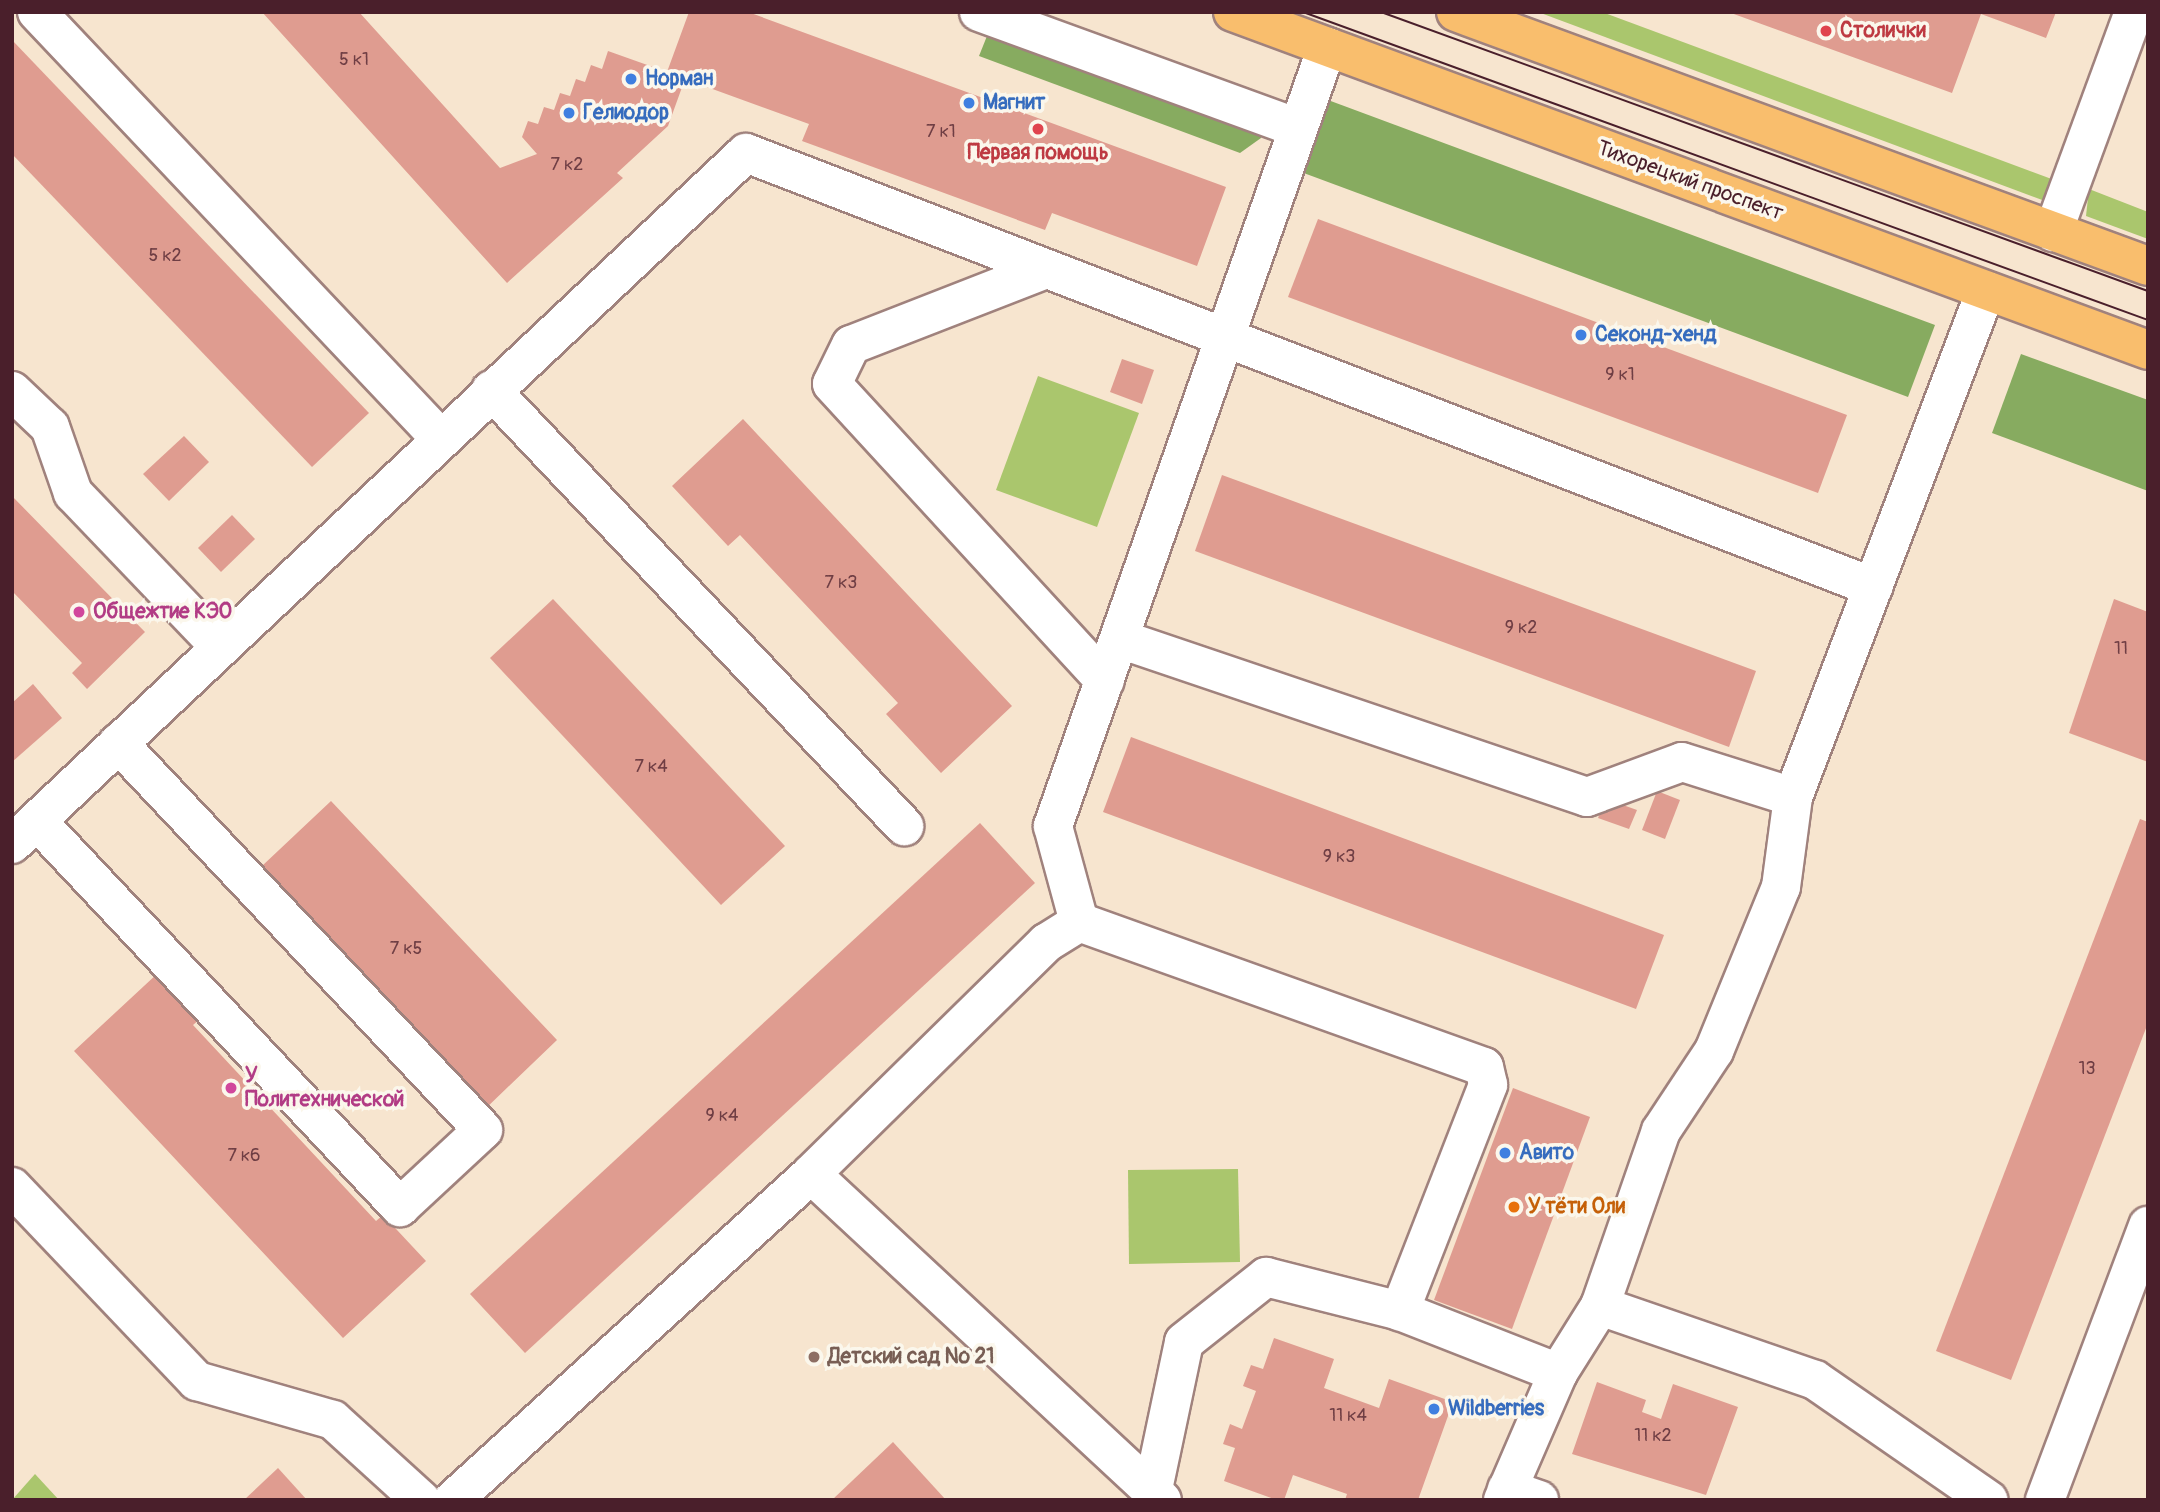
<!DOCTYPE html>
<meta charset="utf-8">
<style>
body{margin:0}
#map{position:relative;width:2160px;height:1512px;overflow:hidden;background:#f7e5cf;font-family:Pangolin,sans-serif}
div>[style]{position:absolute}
.green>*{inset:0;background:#aac66d}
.forest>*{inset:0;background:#87ab60}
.building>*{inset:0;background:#df9c90}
.roads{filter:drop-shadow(2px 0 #a0827d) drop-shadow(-2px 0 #a0827d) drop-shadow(0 2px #a0827d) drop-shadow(0 -2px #a0827d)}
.minor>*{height:38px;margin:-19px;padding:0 19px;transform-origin:19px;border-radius:19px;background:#fff}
.major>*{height:38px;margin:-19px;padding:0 19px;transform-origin:19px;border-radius:19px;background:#f9be6d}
.tram>*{height:2px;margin:-1px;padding:0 1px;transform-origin:1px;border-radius:1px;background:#4a1f2b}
.dots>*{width:19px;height:19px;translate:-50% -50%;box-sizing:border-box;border:4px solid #fbf7ec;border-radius:50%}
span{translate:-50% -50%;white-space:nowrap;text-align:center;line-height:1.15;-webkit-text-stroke:7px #fbf7ec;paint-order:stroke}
.number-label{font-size:18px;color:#6f3e44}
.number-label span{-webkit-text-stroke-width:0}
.health-label{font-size:21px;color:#be3a42;font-weight:700}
.left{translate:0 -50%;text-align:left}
.shop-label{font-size:21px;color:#366cbe;font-weight:700}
.street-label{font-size:21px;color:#4a1f2b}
.hotel-label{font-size:21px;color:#b23c85;font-weight:700}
.food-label{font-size:21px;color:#c56008;font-weight:700}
.education-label{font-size:21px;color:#785e54;font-weight:700}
.frame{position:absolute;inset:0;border:14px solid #4a1f2b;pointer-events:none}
</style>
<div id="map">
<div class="green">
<div style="clip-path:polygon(1538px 12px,1602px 12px,2057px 181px,2045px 201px)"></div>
<div style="clip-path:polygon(2089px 189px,2148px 212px,2148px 239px,2086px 216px)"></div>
<div style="clip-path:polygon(1038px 376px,1139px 413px,1097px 527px,996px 490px)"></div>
<div style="clip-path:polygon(1238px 1169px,1240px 1262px,1129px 1264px,1128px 1170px)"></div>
<div style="clip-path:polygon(35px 1474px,59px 1500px,12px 1500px)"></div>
</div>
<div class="forest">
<div style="clip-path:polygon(991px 26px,1262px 129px,1261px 138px,1240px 153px,979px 56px)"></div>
<div style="clip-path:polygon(1328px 100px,1935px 325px,1908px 397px,1301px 172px)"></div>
<div style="clip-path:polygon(2021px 354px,2148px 400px,2148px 491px,1992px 433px)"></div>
</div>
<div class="building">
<div style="clip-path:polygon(262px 12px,359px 12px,500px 168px,537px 154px,522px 137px,528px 121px,538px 124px,544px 107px,554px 110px,560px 93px,570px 96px,576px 79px,585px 82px,591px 65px,602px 69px,608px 51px,667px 72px,689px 12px,748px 12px,1226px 187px,1197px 266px,1052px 213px,1045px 230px,802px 141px,809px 124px,685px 79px,668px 126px,617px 173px,623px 178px,507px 283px)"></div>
<div style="clip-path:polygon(2056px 12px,2046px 38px,1981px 14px,1952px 93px,1731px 13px)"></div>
<div style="clip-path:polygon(12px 40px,369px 413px,312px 467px,12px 154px)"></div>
<div style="clip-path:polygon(1318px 219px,1847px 415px,1818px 493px,1288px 297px)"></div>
<div style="clip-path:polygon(1122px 359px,1154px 370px,1142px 404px,1110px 392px)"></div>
<div style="clip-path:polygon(743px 419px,1012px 706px,941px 773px,886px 714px,898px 703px,740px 535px,728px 546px,672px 486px)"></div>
<div style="clip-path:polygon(184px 436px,209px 462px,169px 501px,143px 474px)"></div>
<div style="clip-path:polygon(1222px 475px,1756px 671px,1729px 747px,1195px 551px)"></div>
<div style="clip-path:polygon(12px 496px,145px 632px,87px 689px,72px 673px,82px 663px,12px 591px)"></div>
<div style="clip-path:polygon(232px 515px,255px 539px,221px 572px,198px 548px)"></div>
<div style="clip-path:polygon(553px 599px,785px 846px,721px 905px,490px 658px)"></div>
<div style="clip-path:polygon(2114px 599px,2148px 612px,2148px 762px,2069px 733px)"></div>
<div style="clip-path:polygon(33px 684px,62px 718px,12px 762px,12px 703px)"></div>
<div style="clip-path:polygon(1131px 737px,1664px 935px,1636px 1009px,1103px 812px)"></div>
<div style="clip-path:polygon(1657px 791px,1680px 800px,1665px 839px,1642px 830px)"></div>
<div style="clip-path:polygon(1606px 799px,1637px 810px,1629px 829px,1598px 818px)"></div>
<div style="clip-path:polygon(331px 801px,557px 1040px,482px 1112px,445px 1072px,451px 1066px,262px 866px)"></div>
<div style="clip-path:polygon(2140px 819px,2148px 822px,2148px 1023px,2011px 1380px,1936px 1351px)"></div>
<div style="clip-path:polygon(980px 823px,1035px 883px,525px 1353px,470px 1294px)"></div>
<div style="clip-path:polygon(158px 973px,200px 1019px,193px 1025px,376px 1221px,383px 1215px,426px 1261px,343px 1338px,74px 1051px)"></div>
<div style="clip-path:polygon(1513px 1088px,1590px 1117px,1512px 1329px,1434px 1300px)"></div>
<div style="clip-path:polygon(1274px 1338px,1334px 1359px,1324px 1388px,1379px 1408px,1389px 1379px,1453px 1402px,1418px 1500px,1345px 1500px,1347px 1494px,1293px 1475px,1284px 1500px,1277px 1500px,1224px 1481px,1235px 1448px,1223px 1444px,1230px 1424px,1242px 1429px,1256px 1391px,1243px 1386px,1251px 1365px,1263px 1369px)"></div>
<div style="clip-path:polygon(1597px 1382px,1646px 1400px,1642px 1412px,1661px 1419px,1673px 1384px,1738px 1407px,1706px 1495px,1572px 1454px)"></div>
<div style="clip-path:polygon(893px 1442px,946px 1500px,832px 1500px)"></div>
<div style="clip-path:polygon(278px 1468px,307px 1500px,244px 1500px)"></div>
</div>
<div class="roads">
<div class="minor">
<div style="left:37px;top:12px;width:586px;rotate:46.59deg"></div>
<div style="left:979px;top:12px;width:338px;rotate:20deg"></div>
<div style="left:2053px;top:232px;width:234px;rotate:-69.8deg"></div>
<div style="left:1046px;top:269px;width:209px;rotate:158.7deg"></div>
<div style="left:851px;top:345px;width:43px;rotate:116deg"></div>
<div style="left:832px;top:384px;width:403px;rotate:47.4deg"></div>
<div style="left:491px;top:390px;width:601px;rotate:46.55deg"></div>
<div style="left:12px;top:391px;width:52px;rotate:43.5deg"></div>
<div style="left:50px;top:427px;width:70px;rotate:70.8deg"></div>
<div style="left:73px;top:493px;width:213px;rotate:46.3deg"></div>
<div style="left:1120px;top:639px;width:493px;rotate:18.7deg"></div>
<div style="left:1587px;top:797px;width:101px;rotate:-20.2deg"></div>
<div style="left:1682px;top:762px;width:116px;rotate:17.5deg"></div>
<div style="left:37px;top:821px;width:530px;rotate:46.76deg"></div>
<div style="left:400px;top:1207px;width:113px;rotate:-42.9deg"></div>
<div style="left:483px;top:1130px;width:532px;rotate:-133.32deg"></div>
<div style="left:12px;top:844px;width:1008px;rotate:-43.27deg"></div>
<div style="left:746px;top:153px;width:1208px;rotate:21.06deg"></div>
<div style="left:1079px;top:922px;width:430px;rotate:19.7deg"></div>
<div style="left:1484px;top:1067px;width:18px;rotate:77deg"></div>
<div style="left:1488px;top:1085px;width:243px;rotate:111.3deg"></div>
<div style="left:811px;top:1174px;width:479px;rotate:42.9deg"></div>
<div style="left:12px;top:1187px;width:268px;rotate:46.4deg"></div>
<div style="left:197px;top:1381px;width:141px;rotate:16deg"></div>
<div style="left:333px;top:1420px;width:119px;rotate:42.3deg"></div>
<div style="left:1600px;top:1306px;width:227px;rotate:19deg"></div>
<div style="left:1815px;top:1380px;width:211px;rotate:34.7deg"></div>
<div style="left:1507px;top:1489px;width:34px;rotate:19deg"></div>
<div style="left:1152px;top:1494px;width:155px;rotate:-78.1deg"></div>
<div style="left:1184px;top:1342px;width:105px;rotate:-38.4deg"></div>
<div style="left:1266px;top:1277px;width:138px;rotate:14.2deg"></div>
<div style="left:1400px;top:1311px;width:170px;rotate:21.4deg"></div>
<div style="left:453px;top:1500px;width:484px;rotate:-42.3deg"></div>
<div style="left:811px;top:1174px;width:330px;rotate:-44.5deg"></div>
<div style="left:1046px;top:943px;width:39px;rotate:-32deg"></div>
<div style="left:1079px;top:922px;width:99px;rotate:-105.2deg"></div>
<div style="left:1053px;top:826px;width:826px;rotate:-70.62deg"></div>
<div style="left:1503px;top:1500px;width:138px;rotate:-66.6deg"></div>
<div style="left:1558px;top:1373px;width:79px;rotate:-57.9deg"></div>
<div style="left:1600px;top:1306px;width:185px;rotate:-70.8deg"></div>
<div style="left:1661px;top:1131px;width:96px;rotate:-56.5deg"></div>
<div style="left:1714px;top:1051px;width:177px;rotate:-67.8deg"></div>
<div style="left:1781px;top:887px;width:91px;rotate:-82.4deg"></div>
<div style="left:1793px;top:797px;width:542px;rotate:-69.16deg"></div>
<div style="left:2045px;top:1500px;width:293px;rotate:-69.4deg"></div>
</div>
<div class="major">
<div style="left:1233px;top:12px;width:975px;rotate:20.27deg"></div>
<div style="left:1456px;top:12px;width:737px;rotate:20.16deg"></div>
</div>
</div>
<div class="tram">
<div style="left:1303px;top:12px;width:899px;rotate:20.03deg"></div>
<div style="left:1381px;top:12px;width:816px;rotate:19.99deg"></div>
</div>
<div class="dots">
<div style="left:1826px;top:31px;background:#e0444e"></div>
<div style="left:631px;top:79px;background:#3f7fe0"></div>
<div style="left:969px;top:103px;background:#3f7fe0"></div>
<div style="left:569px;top:113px;background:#3f7fe0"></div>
<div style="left:1038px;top:129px;background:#e0444e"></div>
<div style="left:1581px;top:335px;background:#3f7fe0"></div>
<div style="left:79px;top:612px;background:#d1479c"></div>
<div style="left:231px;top:1088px;background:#d1479c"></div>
<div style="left:1505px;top:1153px;background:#3f7fe0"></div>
<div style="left:1514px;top:1207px;background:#e8710a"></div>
<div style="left:814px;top:1357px;background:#8d6e63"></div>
<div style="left:1434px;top:1409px;background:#3f7fe0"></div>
</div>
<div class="number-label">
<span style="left:354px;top:60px">5 к1</span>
<span style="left:941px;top:132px">7 к1</span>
<span style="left:567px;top:165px">7 к2</span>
<span style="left:165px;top:256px">5 к2</span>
<span style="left:1620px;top:375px">9 к1</span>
<span style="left:841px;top:583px">7 к3</span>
<span style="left:1521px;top:628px">9 к2</span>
<span style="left:2121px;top:649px">11</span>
<span style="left:651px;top:767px">7 к4</span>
<span style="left:1339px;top:857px">9 к3</span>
<span style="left:406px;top:949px">7 к5</span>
<span style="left:2087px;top:1069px">13</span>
<span style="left:722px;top:1116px">9 к4</span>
<span style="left:244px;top:1156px">7 к6</span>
<span style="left:1348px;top:1416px">11 к4</span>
<span style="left:1653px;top:1436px">11 к2</span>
</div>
<div class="health-label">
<span class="left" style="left:1840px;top:31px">Столички</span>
<span style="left:1038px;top:153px">Первая помощь</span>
</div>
<div class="shop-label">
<span class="left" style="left:645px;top:79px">Норман</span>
<span class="left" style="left:983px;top:103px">Магнит</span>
<span class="left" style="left:583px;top:113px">Гелиодор</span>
<span class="left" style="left:1595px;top:335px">Секонд-хенд</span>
<span class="left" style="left:1519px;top:1153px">Авито</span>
<span class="left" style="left:1448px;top:1409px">Wildberries</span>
</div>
<div class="street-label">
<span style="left:1690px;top:181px;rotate:20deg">Тихорецкий проспект</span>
</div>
<div class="hotel-label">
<span class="left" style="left:93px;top:612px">Общежтие КЭО</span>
<span class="left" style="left:245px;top:1088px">У<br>Политехнической</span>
</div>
<div class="food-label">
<span class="left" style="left:1528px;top:1207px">У тёти Оли</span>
</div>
<div class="education-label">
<span class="left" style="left:828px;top:1357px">Детский сад № 21</span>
</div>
<div class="frame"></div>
</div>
